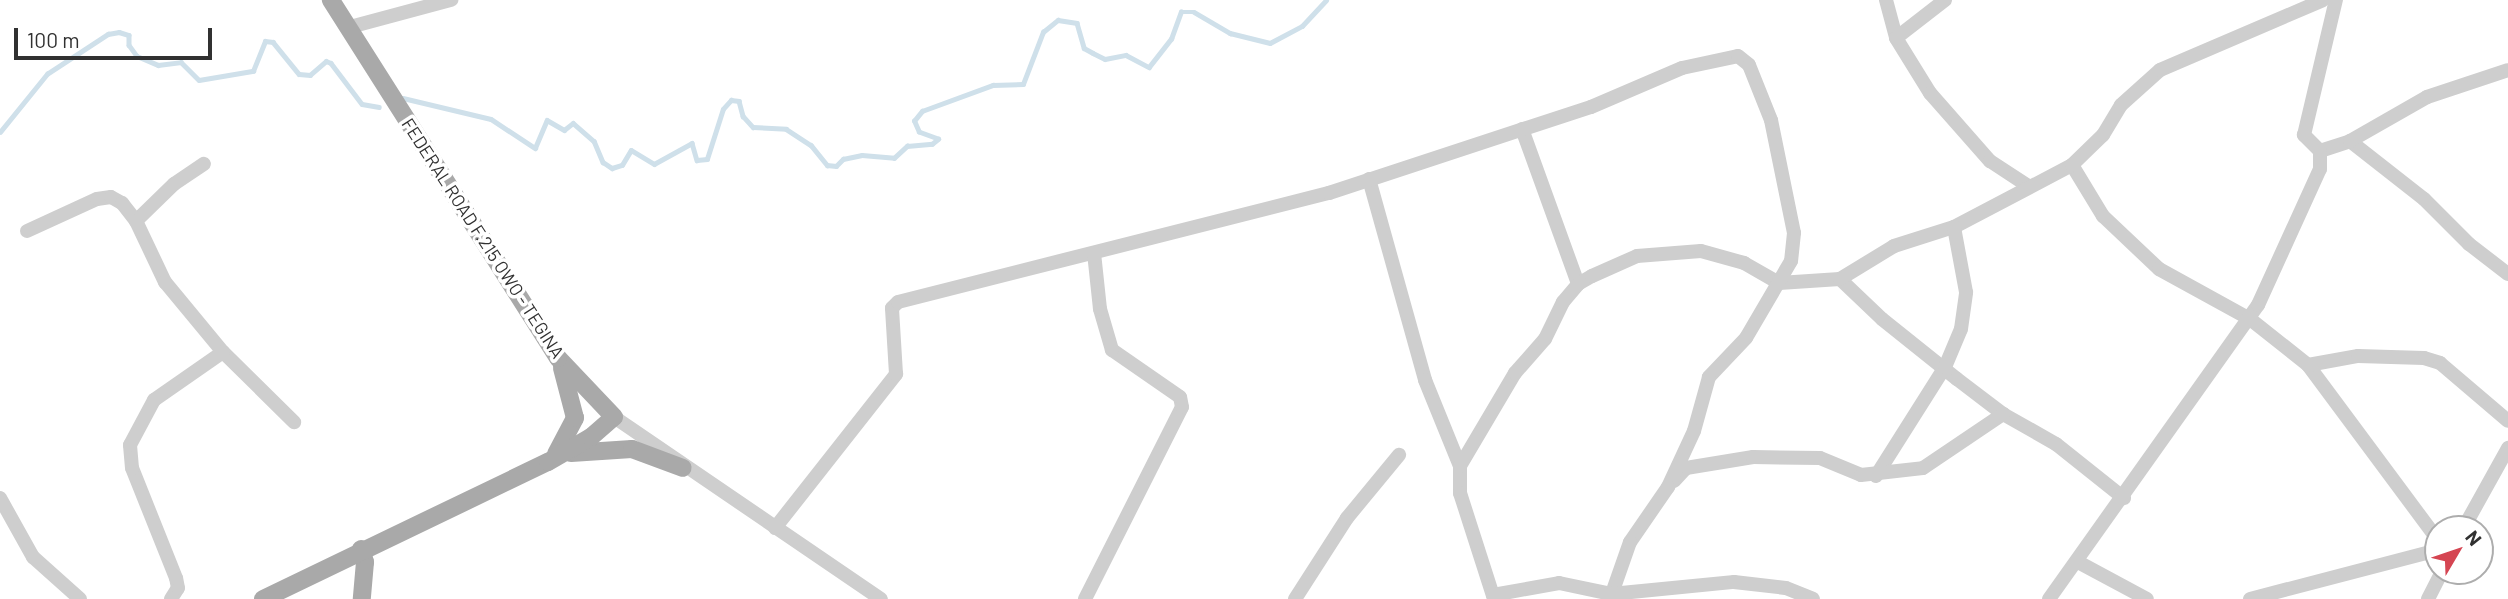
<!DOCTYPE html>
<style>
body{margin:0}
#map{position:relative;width:2508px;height:599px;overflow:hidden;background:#fff;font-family:Barlow,sans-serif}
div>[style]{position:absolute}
.stream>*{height:4.5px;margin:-2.25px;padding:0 2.25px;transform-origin:2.25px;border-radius:2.25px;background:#cfe0ea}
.minor>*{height:14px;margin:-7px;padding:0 7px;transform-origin:7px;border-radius:7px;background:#cecece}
.major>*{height:18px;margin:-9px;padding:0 9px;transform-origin:9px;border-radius:9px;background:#a9a9a9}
span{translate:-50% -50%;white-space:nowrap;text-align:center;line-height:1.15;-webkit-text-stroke:7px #fff;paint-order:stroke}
.street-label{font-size:18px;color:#313131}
.north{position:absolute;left:2424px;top:515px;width:70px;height:70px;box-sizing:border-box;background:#fff;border:2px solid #adadad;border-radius:50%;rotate:51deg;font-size:19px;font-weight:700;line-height:28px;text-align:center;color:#313131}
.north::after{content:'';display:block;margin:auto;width:24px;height:32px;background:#d54552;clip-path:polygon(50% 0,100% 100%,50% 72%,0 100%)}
.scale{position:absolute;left:14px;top:28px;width:198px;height:32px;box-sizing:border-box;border:4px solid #313131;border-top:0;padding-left:9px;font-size:21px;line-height:24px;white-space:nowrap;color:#313131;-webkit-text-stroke:5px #fff;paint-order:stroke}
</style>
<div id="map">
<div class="stream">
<div style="left:403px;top:98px;width:90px;rotate:13.4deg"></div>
<div style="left:491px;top:119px;width:53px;rotate:33.4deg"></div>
<div style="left:535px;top:148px;width:30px;rotate:-67deg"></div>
<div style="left:547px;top:120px;width:20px;rotate:30deg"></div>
<div style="left:564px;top:130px;width:11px;rotate:-38deg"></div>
<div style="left:573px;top:123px;width:28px;rotate:41deg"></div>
<div style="left:594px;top:141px;width:23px;rotate:67deg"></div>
<div style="left:603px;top:162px;width:11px;rotate:34deg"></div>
<div style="left:612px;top:168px;width:10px;rotate:-17deg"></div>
<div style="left:622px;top:165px;width:17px;rotate:-59deg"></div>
<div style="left:631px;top:150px;width:27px;rotate:31deg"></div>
<div style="left:654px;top:164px;width:43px;rotate:-28.9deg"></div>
<div style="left:692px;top:143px;width:18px;rotate:74deg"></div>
<div style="left:697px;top:160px;width:10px;rotate:-6deg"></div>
<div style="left:707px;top:159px;width:52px;rotate:-72.3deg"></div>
<div style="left:723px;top:109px;width:12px;rotate:-48deg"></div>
<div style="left:731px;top:100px;width:8px;rotate:7deg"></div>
<div style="left:739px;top:101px;width:16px;rotate:75deg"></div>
<div style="left:743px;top:116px;width:15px;rotate:48deg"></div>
<div style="left:753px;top:127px;width:33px;rotate:3deg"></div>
<div style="left:786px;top:129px;width:30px;rotate:33deg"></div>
<div style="left:811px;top:145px;width:26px;rotate:51deg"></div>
<div style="left:827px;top:165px;width:9px;rotate:6deg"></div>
<div style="left:836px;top:166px;width:10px;rotate:-45deg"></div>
<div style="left:843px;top:159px;width:19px;rotate:-12deg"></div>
<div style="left:862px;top:155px;width:32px;rotate:5deg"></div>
<div style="left:894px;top:158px;width:18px;rotate:-43deg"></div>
<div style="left:907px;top:146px;width:25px;rotate:-5deg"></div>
<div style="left:932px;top:144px;width:8px;rotate:-40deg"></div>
<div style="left:938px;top:139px;width:20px;rotate:-160deg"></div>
<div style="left:919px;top:132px;width:12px;rotate:-114deg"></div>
<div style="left:914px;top:121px;width:13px;rotate:-51deg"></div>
<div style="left:922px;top:111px;width:76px;rotate:-20.1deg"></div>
<div style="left:993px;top:85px;width:30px;rotate:-2deg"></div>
<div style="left:1023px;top:84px;width:56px;rotate:-69deg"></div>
<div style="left:1043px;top:32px;width:19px;rotate:-39deg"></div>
<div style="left:1058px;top:20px;width:19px;rotate:9deg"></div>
<div style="left:1077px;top:23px;width:26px;rotate:74deg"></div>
<div style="left:1084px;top:48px;width:10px;rotate:29deg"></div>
<div style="left:1093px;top:53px;width:13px;rotate:27deg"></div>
<div style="left:1105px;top:59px;width:21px;rotate:-11deg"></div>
<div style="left:1126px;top:55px;width:26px;rotate:28deg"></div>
<div style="left:1149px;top:67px;width:36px;rotate:-52deg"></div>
<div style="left:1171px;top:39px;width:29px;rotate:-70deg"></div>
<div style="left:1181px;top:12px;width:13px"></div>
<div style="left:1194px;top:12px;width:42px;rotate:30.3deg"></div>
<div style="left:1230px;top:33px;width:41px;rotate:14deg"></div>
<div style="left:1270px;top:43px;width:36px;rotate:-28deg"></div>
<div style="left:1302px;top:26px;width:35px;rotate:-47deg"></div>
<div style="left:0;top:132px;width:75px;rotate:-51deg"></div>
<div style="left:47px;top:74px;width:73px;rotate:-33.3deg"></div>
<div style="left:108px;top:34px;width:11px;rotate:-10deg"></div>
<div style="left:119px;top:32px;width:10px;rotate:17deg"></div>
<div style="left:129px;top:35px;width:10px;rotate:90deg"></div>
<div style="left:129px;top:45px;width:14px;rotate:54deg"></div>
<div style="left:137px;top:56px;width:23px;rotate:23deg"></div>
<div style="left:158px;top:65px;width:23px;rotate:-7deg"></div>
<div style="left:181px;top:62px;width:25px;rotate:45deg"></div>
<div style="left:199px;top:80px;width:55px;rotate:-9.5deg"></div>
<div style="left:253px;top:71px;width:32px;rotate:-68deg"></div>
<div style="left:265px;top:41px;width:8px;rotate:7deg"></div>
<div style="left:273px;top:42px;width:41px;rotate:50.9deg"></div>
<div style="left:299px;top:74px;width:11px;rotate:5deg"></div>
<div style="left:310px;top:75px;width:21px;rotate:-41deg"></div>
<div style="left:326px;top:61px;width:5px;rotate:22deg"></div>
<div style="left:331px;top:63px;width:51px;rotate:52.9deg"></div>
<div style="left:362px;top:104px;width:17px;rotate:10deg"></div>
</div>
<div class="minor">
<div style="left:1886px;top:0;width:39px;rotate:75deg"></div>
<div style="left:1896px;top:38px;width:65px;rotate:58.3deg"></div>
<div style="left:1930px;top:93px;width:91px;rotate:48.6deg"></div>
<div style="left:1990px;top:161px;width:45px;rotate:33.3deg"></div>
<div style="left:350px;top:27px;width:105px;rotate:-15deg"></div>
<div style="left:1896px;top:38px;width:62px;rotate:-37.8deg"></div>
<div style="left:1522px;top:129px;width:165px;rotate:70.1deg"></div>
<div style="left:2350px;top:141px;width:94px;rotate:38.1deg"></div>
<div style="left:2424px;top:199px;width:64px;rotate:45deg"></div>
<div style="left:2469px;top:244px;width:49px;rotate:37.6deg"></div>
<div style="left:2320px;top:151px;width:32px;rotate:-18deg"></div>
<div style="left:2350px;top:141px;width:89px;rotate:-29.7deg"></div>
<div style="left:2427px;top:97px;width:85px;rotate:-18.4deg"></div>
<div style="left:2072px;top:165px;width:60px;rotate:58.7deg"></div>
<div style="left:2103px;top:216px;width:77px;rotate:43.4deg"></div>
<div style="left:2159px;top:269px;width:104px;rotate:28.8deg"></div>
<div style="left:2250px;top:319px;width:74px;rotate:38.4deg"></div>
<div style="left:2308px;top:365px;width:218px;rotate:53.4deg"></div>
<div style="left:1369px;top:179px;width:209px;rotate:74.4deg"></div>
<div style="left:1425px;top:380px;width:93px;rotate:67.9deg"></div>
<div style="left:1460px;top:466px;width:27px;rotate:90deg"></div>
<div style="left:1460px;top:493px;width:111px;rotate:72.2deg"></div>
<div style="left:136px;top:221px;width:53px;rotate:-44.2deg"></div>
<div style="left:174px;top:184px;width:36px;rotate:-34deg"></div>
<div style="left:27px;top:231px;width:77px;rotate:-24.6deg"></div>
<div style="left:97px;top:199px;width:14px;rotate:-8deg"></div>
<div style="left:111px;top:197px;width:13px;rotate:29deg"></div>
<div style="left:122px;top:203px;width:23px;rotate:52deg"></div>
<div style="left:136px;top:221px;width:68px;rotate:64.6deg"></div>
<div style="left:165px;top:282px;width:91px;rotate:50.4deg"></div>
<div style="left:223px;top:352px;width:100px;rotate:44.6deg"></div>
<div style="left:1840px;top:279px;width:58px;rotate:43.6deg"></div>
<div style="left:1882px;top:319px;width:96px;rotate:38.7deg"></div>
<div style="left:1957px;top:379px;width:58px;rotate:37.3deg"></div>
<div style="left:2003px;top:414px;width:61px;rotate:29.5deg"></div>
<div style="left:2056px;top:444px;width:87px;rotate:38.5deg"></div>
<div style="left:2308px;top:365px;width:51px;rotate:-10.2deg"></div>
<div style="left:2358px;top:356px;width:66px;rotate:1.7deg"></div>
<div style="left:2424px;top:358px;width:17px;rotate:17deg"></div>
<div style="left:2440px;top:363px;width:89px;rotate:40.5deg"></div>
<div style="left:614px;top:417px;width:323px;rotate:34.3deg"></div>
<div style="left:1460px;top:466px;width:108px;rotate:-59.4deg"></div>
<div style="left:1515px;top:373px;width:45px;rotate:-48.6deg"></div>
<div style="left:1545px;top:339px;width:41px;rotate:-64.1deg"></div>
<div style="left:1563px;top:302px;width:23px;rotate:-50deg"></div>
<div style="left:1578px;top:284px;width:16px;rotate:-30deg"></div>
<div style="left:1592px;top:276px;width:49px;rotate:-24deg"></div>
<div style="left:1637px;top:256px;width:64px;rotate:-4.5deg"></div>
<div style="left:1701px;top:251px;width:45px;rotate:15.6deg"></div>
<div style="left:1744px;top:263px;width:40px;rotate:29.7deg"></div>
<div style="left:1779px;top:283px;width:61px;rotate:-3.8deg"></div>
<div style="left:1840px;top:279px;width:63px;rotate:-31.4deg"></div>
<div style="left:1894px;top:246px;width:63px;rotate:-17.6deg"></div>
<div style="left:1954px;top:227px;width:133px;rotate:-27.7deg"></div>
<div style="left:2072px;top:165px;width:43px;rotate:-44.1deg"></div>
<div style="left:2103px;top:135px;width:35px;rotate:-59deg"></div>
<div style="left:2121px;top:105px;width:52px;rotate:-41.9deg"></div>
<div style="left:2160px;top:70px;width:177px;rotate:-23.2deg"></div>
<div style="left:1876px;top:476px;width:129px;rotate:-57.7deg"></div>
<div style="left:1945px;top:367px;width:41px;rotate:-67.2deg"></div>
<div style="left:1961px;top:329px;width:37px;rotate:-82deg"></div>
<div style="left:1966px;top:292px;width:66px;rotate:-100.5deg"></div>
<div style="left:1674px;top:481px;width:18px;rotate:-47deg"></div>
<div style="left:1686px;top:468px;width:68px;rotate:-9.3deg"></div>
<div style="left:1753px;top:457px;width:67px;rotate:0.9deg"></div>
<div style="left:1820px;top:458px;width:44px;rotate:22.5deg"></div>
<div style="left:1861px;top:475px;width:62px;rotate:-6.4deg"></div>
<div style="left:1923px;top:468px;width:97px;rotate:-34deg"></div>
<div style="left:0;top:498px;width:68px;rotate:60.8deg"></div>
<div style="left:33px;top:557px;width:63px;rotate:41.8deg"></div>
<div style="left:775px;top:528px;width:196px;rotate:-51.8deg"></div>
<div style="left:896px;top:374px;width:66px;rotate:-93.5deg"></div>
<div style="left:892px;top:308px;width:8px;rotate:-45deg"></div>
<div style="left:898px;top:302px;width:445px;rotate:-14.2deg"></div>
<div style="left:1329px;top:193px;width:276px;rotate:-18.2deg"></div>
<div style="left:1591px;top:107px;width:99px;rotate:-23.2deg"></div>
<div style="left:1682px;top:68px;width:57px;rotate:-12.1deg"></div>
<div style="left:1738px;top:56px;width:14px;rotate:39deg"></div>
<div style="left:1749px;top:65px;width:59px;rotate:68.2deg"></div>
<div style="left:1771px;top:120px;width:115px;rotate:78.5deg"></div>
<div style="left:1794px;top:233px;width:28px;rotate:96deg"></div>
<div style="left:1791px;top:261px;width:89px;rotate:120.3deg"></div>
<div style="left:1746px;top:338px;width:54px;rotate:133.5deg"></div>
<div style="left:1709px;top:377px;width:56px;rotate:105.5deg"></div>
<div style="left:1694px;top:431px;width:62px;rotate:114.9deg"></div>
<div style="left:1668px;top:487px;width:67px;rotate:124.6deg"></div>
<div style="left:1630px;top:542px;width:60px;rotate:109.3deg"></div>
<div style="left:2463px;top:529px;width:93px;rotate:-60.9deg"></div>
<div style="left:2078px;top:562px;width:78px;rotate:28.2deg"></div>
<div style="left:1493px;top:595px;width:67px;rotate:-10.3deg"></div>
<div style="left:1559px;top:583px;width:53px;rotate:11.9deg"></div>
<div style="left:1611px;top:594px;width:124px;rotate:-5.6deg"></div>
<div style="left:1734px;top:582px;width:52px;rotate:6.6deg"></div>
<div style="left:1786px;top:588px;width:29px;rotate:22deg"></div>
<div style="left:171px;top:599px;width:13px;rotate:-58deg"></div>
<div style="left:178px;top:588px;width:10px;rotate:-101deg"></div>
<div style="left:176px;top:578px;width:118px;rotate:-111.8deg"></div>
<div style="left:132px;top:468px;width:23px;rotate:-95deg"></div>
<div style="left:130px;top:445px;width:51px;rotate:-61.9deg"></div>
<div style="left:154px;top:400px;width:84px;rotate:-34.8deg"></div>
<div style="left:1085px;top:599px;width:215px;rotate:-63.2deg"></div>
<div style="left:1182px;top:407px;width:10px;rotate:-101deg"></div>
<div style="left:1180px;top:397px;width:83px;rotate:-145.3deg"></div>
<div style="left:1112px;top:350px;width:43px;rotate:-106.3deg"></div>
<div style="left:1100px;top:309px;width:56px;rotate:-96.1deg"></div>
<div style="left:1295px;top:599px;width:96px;rotate:-57.3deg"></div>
<div style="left:1347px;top:518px;width:82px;rotate:-50.5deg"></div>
<div style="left:2049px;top:599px;width:361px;rotate:-54.6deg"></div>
<div style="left:2258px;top:305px;width:149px;rotate:-65.5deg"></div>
<div style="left:2320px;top:169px;width:18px;rotate:-90deg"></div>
<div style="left:2320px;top:151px;width:23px;rotate:-135deg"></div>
<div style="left:2304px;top:135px;width:139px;rotate:-76.7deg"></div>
<div style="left:2250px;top:599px;width:194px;rotate:-14.6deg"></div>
<div style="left:2428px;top:599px;width:31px;rotate:-63deg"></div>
</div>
<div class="major">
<div style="left:571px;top:453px;width:61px;rotate:-3.8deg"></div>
<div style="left:632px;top:449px;width:54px;rotate:20.4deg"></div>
<div style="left:556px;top:454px;width:41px;rotate:-62.2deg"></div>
<div style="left:575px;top:418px;width:52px;rotate:-104.6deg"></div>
<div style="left:361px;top:549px;width:14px;rotate:73deg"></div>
<div style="left:365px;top:562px;width:37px;rotate:95deg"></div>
<div style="left:263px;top:599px;width:316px;rotate:-25.7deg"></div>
<div style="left:548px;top:462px;width:50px;rotate:-30.2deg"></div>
<div style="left:591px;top:437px;width:30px;rotate:-41deg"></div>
<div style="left:614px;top:417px;width:81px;rotate:-133.5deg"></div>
<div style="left:558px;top:358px;width:424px;rotate:-122.4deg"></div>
</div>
<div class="street-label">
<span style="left:483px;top:238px;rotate:57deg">FEDERAL ROAD F.215 OWO - TEGINA</span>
</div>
<div class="north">N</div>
<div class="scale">100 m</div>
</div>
